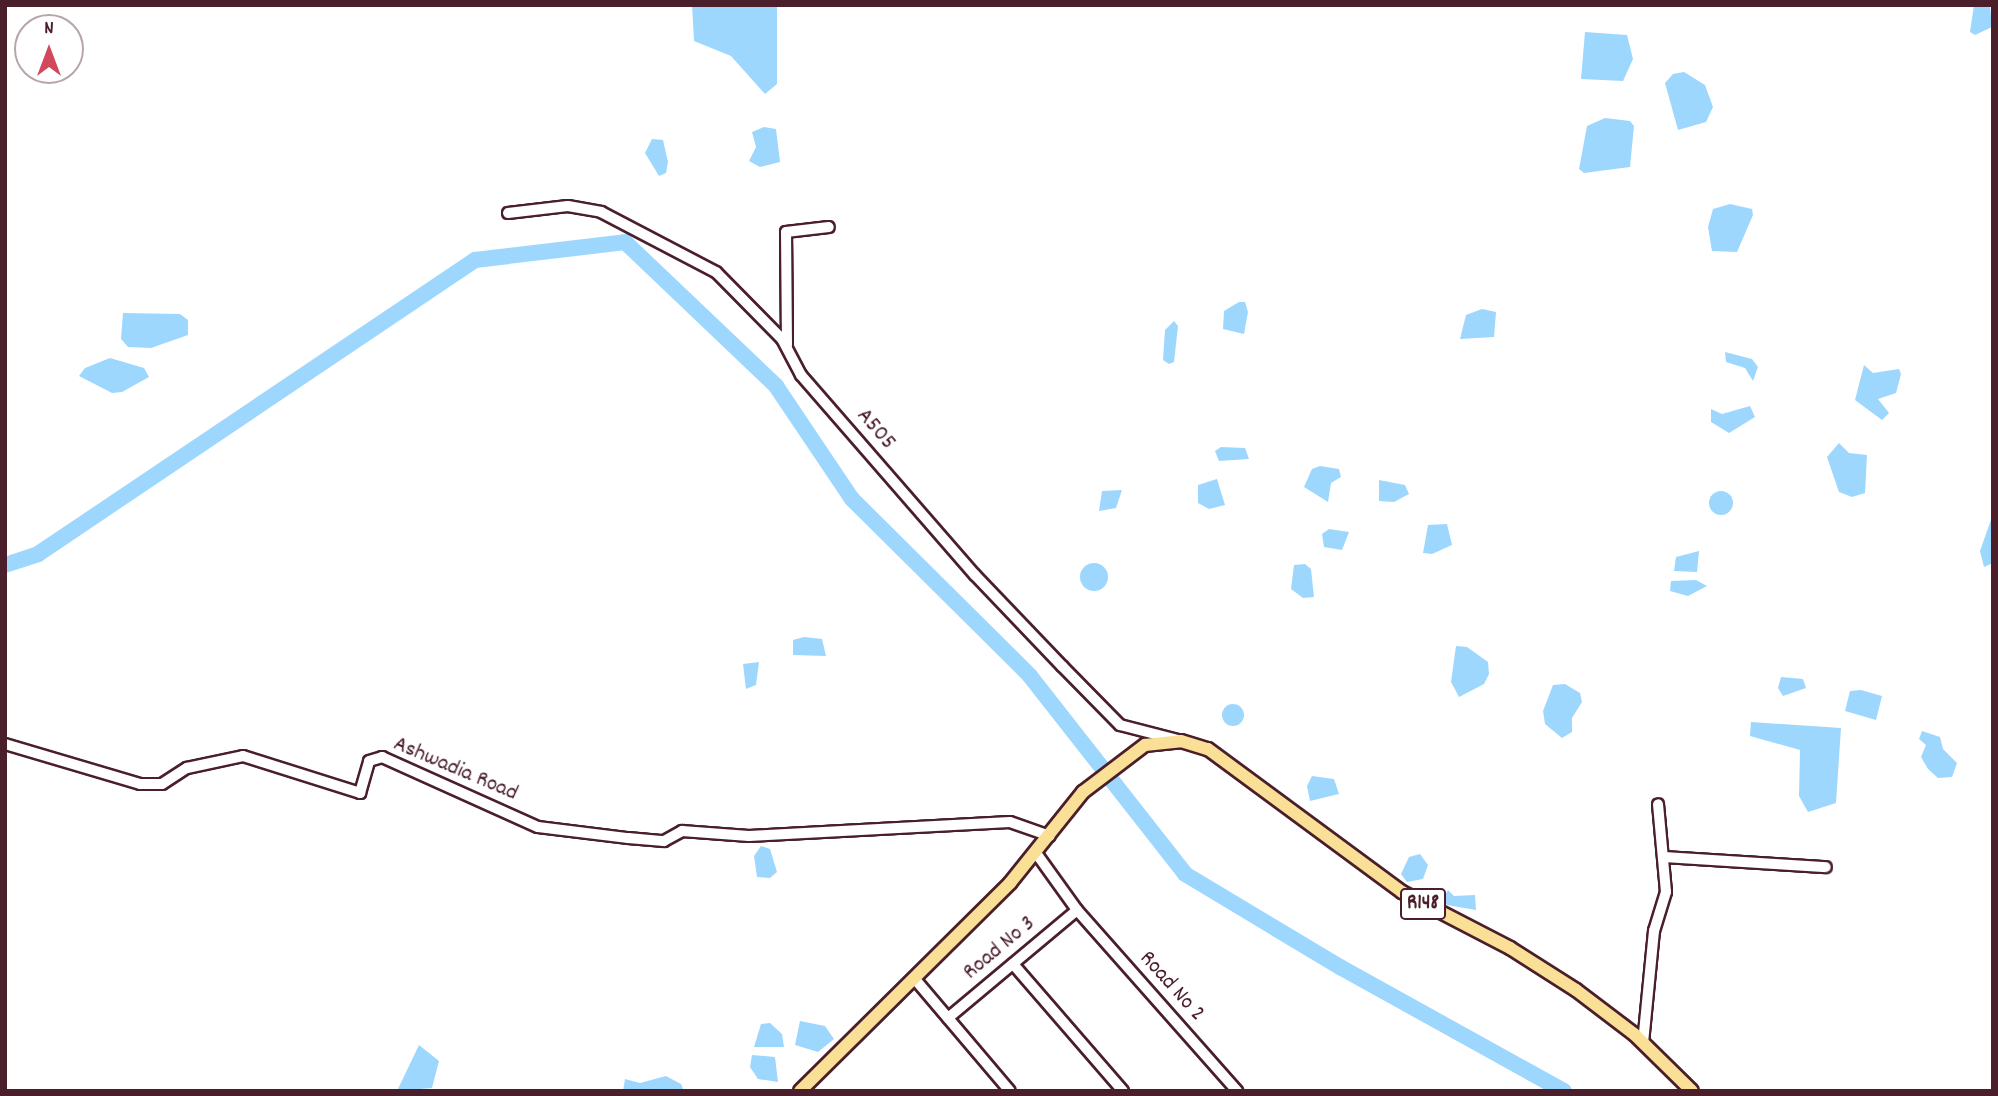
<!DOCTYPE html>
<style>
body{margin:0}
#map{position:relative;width:1998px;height:1096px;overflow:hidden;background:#fff;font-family:Dekko,sans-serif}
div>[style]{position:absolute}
.water>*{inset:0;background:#9ed7fe}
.round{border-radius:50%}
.river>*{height:16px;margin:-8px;padding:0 8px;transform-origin:8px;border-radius:8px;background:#9ed7fe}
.roads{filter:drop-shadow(2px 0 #4a1f2b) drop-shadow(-2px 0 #4a1f2b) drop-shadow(0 2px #4a1f2b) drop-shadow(0 -2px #4a1f2b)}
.minor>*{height:10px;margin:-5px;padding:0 5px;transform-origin:5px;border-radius:5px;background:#fff}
.major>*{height:12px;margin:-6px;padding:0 6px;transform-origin:6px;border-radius:6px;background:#fadf96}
span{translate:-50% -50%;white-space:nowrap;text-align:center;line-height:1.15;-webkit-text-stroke:5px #fff;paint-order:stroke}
.shield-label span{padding:2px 5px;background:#fff;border:2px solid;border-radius:5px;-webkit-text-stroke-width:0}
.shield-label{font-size:21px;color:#4a1f2b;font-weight:700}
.street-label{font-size:23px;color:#4a1f2b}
.frame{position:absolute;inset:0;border:7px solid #4a1f2b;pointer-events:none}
.north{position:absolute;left:14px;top:14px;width:70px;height:70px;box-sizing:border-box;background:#fff;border:2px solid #b7a5aa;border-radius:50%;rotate:0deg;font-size:19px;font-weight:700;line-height:28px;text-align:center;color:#4a1f2b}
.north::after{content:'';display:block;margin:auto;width:24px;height:32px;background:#d1495b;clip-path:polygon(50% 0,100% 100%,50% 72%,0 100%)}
</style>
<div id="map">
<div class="water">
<div style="clip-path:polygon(692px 5px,777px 5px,777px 84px,765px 94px,731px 56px,694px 41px)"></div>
<div style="clip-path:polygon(1974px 5px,1990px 5px,1992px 27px,1975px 35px,1970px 32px)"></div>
<div style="clip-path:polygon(1585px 32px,1627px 35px,1633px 59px,1623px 81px,1581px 79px)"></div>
<div style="clip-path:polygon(1684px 72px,1705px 85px,1713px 107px,1706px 122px,1678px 130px,1665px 83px,1673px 74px)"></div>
<div style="clip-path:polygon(1605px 118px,1630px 121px,1634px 126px,1630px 167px,1584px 173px,1579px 169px,1587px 126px)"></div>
<div style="clip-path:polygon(764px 127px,776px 129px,780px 162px,760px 167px,749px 161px,756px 147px,752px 132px)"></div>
<div style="clip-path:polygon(652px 139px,663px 140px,668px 162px,666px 173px,659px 176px,645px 153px)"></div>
<div style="clip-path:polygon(1730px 204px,1752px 209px,1753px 215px,1737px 252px,1712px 251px,1708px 227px,1713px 209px)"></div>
<div style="clip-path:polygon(1239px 302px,1245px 302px,1248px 312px,1244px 334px,1223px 329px,1224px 311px)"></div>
<div style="clip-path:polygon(1482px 309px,1496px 312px,1494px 337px,1460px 339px,1466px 315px)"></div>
<div style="clip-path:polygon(123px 313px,180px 314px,188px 320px,188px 335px,151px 348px,128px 347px,121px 339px)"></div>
<div style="clip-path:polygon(1174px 321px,1178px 326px,1174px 362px,1169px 364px,1163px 360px,1165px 330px)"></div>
<div style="clip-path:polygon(1725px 352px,1752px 359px,1758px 367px,1753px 381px,1745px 368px,1726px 362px)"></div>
<div style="clip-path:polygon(110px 358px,144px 368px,149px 377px,122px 392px,112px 393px,79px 376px,85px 368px)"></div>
<div style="clip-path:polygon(1864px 365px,1873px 373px,1899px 369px,1901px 374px,1896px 393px,1878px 399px,1889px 413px,1882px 420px,1855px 400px)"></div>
<div style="clip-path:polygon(1750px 406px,1755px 417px,1729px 433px,1711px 422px,1711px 409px,1722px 414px)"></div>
<div style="clip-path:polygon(1839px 443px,1849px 453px,1867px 455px,1865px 493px,1852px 497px,1839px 492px,1827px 457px)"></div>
<div style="clip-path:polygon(1221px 447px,1245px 448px,1249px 459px,1219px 461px,1215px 451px)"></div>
<div style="clip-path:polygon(1320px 466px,1339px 469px,1341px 477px,1331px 483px,1328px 502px,1304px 487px,1312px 469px)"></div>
<div style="clip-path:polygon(1217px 479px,1225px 505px,1209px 509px,1198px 503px,1198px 485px)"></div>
<div style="clip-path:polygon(1379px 480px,1405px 485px,1409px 494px,1394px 502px,1379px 501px)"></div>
<div style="clip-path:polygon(1122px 490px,1116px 508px,1099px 511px,1102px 491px)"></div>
<div class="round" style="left:1709px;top:491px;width:24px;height:24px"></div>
<div style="clip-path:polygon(1993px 514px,1993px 563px,1984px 567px,1980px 551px)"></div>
<div style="clip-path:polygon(1447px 524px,1452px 545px,1432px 554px,1423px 553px,1428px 525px)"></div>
<div style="clip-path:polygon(1329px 529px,1349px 532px,1342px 550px,1324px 547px,1322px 534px)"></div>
<div style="clip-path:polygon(1699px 551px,1697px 572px,1674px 571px,1676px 557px)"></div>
<div class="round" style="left:1080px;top:563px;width:28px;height:28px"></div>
<div style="clip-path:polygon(1305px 564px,1311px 569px,1314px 597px,1303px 598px,1291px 589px,1294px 565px)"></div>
<div style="clip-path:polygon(1696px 580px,1707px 586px,1688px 596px,1670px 591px,1671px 581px)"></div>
<div style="clip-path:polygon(804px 637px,822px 639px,826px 656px,793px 655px,793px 640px)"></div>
<div style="clip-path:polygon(1456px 646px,1467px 647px,1488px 662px,1489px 674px,1484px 684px,1459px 697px,1451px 682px)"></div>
<div style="clip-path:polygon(759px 662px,756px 685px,746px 689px,743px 664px)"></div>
<div style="clip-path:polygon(1781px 677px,1803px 679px,1806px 688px,1783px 696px,1778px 688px)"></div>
<div style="clip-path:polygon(1565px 684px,1580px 693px,1582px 702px,1572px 718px,1572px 732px,1562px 738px,1545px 724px,1543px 711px,1553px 685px)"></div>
<div style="clip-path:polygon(1861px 690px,1882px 696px,1876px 720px,1845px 711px,1850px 691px)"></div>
<div class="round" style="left:1222px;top:704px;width:22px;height:22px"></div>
<div style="clip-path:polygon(1751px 722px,1841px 728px,1836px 803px,1808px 812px,1799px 796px,1800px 750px,1750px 736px)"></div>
<div style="clip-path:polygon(1922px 731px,1940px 737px,1943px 749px,1957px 763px,1952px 777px,1938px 778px,1928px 769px,1921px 757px,1926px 745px,1919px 739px)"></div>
<div style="clip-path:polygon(1312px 776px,1334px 779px,1339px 794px,1310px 801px,1307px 786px)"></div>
<div style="clip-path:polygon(761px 846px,770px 849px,777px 872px,770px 878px,757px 877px,754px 856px)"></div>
<div style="clip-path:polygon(1420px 854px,1428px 865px,1423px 879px,1407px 882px,1401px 874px,1409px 857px)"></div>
<div style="clip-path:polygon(1448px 890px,1454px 896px,1475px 895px,1476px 910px,1447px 905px,1443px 899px)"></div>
<div style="clip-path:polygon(800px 1021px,825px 1026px,834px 1039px,818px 1052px,795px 1045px)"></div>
<div style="clip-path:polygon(770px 1023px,782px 1034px,784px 1047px,754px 1047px,761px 1024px)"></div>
<div style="clip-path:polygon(419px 1045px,439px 1061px,432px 1088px,397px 1091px)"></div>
<div style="clip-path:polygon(752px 1055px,775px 1057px,778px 1082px,758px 1079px,750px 1067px)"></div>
<div style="clip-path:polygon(666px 1076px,681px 1084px,684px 1091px,623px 1091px,625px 1079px,640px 1083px)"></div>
</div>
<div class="river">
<div style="left:5px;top:565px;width:35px;rotate:-18deg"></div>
<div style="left:38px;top:554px;width:527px;rotate:-33.93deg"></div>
<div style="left:475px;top:260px;width:151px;rotate:-6.8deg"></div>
<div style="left:625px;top:242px;width:209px;rotate:43.6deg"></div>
<div style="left:776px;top:386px;width:136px;rotate:56.1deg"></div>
<div style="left:852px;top:499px;width:251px;rotate:44.8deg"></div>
<div style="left:1030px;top:676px;width:251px;rotate:51.9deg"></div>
<div style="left:1185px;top:874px;width:181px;rotate:31deg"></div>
<div style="left:1340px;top:967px;width:256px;rotate:29deg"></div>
</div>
<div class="roads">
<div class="minor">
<div style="left:508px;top:213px;width:60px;rotate:-6.7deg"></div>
<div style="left:568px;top:206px;width:34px;rotate:10deg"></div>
<div style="left:601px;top:212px;width:130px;rotate:27.6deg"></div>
<div style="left:716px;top:272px;width:94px;rotate:45.4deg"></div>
<div style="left:782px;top:339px;width:41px;rotate:62.2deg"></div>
<div style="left:801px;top:375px;width:265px;rotate:49deg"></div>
<div style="left:975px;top:575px;width:126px;rotate:46.3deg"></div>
<div style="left:1062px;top:666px;width:83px;rotate:45.5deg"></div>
<div style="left:1120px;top:725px;width:60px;rotate:14.5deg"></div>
<div style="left:787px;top:345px;width:113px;rotate:-90.5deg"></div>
<div style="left:786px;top:232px;width:43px;rotate:-6.6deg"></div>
<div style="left:5px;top:744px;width:141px;rotate:16.5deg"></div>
<div style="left:140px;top:784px;width:22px"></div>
<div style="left:162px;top:784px;width:30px;rotate:-33deg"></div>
<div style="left:187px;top:768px;width:57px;rotate:-12.1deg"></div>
<div style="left:243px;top:756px;width:123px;rotate:17.5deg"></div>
<div style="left:360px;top:793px;width:33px;rotate:-74deg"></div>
<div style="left:369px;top:761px;width:14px;rotate:-17deg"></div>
<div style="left:382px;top:757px;width:171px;rotate:24.2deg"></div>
<div style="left:538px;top:827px;width:91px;rotate:7deg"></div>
<div style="left:628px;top:838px;width:36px;rotate:5deg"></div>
<div style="left:664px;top:841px;width:21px;rotate:-29deg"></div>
<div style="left:682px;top:831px;width:67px;rotate:4.3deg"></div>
<div style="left:749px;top:836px;width:261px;rotate:-3.1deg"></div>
<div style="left:1010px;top:822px;width:42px;rotate:19.3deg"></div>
<div style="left:1036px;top:853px;width:70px;rotate:54.3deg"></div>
<div style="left:1077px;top:910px;width:242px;rotate:48.5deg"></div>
<div style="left:1665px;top:857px;width:161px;rotate:3.6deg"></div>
<div style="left:1013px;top:964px;width:168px;rotate:49.1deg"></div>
<div style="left:914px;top:978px;width:148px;rotate:49.7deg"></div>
<div style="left:948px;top:1018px;width:168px;rotate:-39.9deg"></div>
<div style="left:1643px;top:1043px;width:113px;rotate:-84.4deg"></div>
<div style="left:1654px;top:931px;width:41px;rotate:-72.9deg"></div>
<div style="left:1666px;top:892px;width:88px;rotate:-95.2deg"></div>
</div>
<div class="major">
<div style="left:800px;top:1091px;width:296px;rotate:-44.7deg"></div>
<div style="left:1010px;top:883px;width:117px;rotate:-51.3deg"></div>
<div style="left:1083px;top:792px;width:78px;rotate:-37.2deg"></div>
<div style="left:1145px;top:745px;width:36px;rotate:-6deg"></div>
<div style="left:1181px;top:741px;width:28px;rotate:17deg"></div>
<div style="left:1208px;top:749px;width:241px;rotate:36.4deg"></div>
<div style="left:1402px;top:892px;width:122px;rotate:27.4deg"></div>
<div style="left:1510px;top:948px;width:78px;rotate:32.5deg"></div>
<div style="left:1576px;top:990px;width:73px;rotate:37.2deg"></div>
<div style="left:1634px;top:1034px;width:81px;rotate:44.5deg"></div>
</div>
</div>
<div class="shield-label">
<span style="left:1423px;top:904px">R148</span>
</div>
<div class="street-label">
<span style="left:875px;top:430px;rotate:49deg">A505</span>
<span style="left:455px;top:770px;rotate:23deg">Ashwadia Road</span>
<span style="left:1000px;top:949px;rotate:-40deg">Road No 3</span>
<span style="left:1171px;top:987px;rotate:48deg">Road No 2</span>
</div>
<div class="frame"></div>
<div class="north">N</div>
</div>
